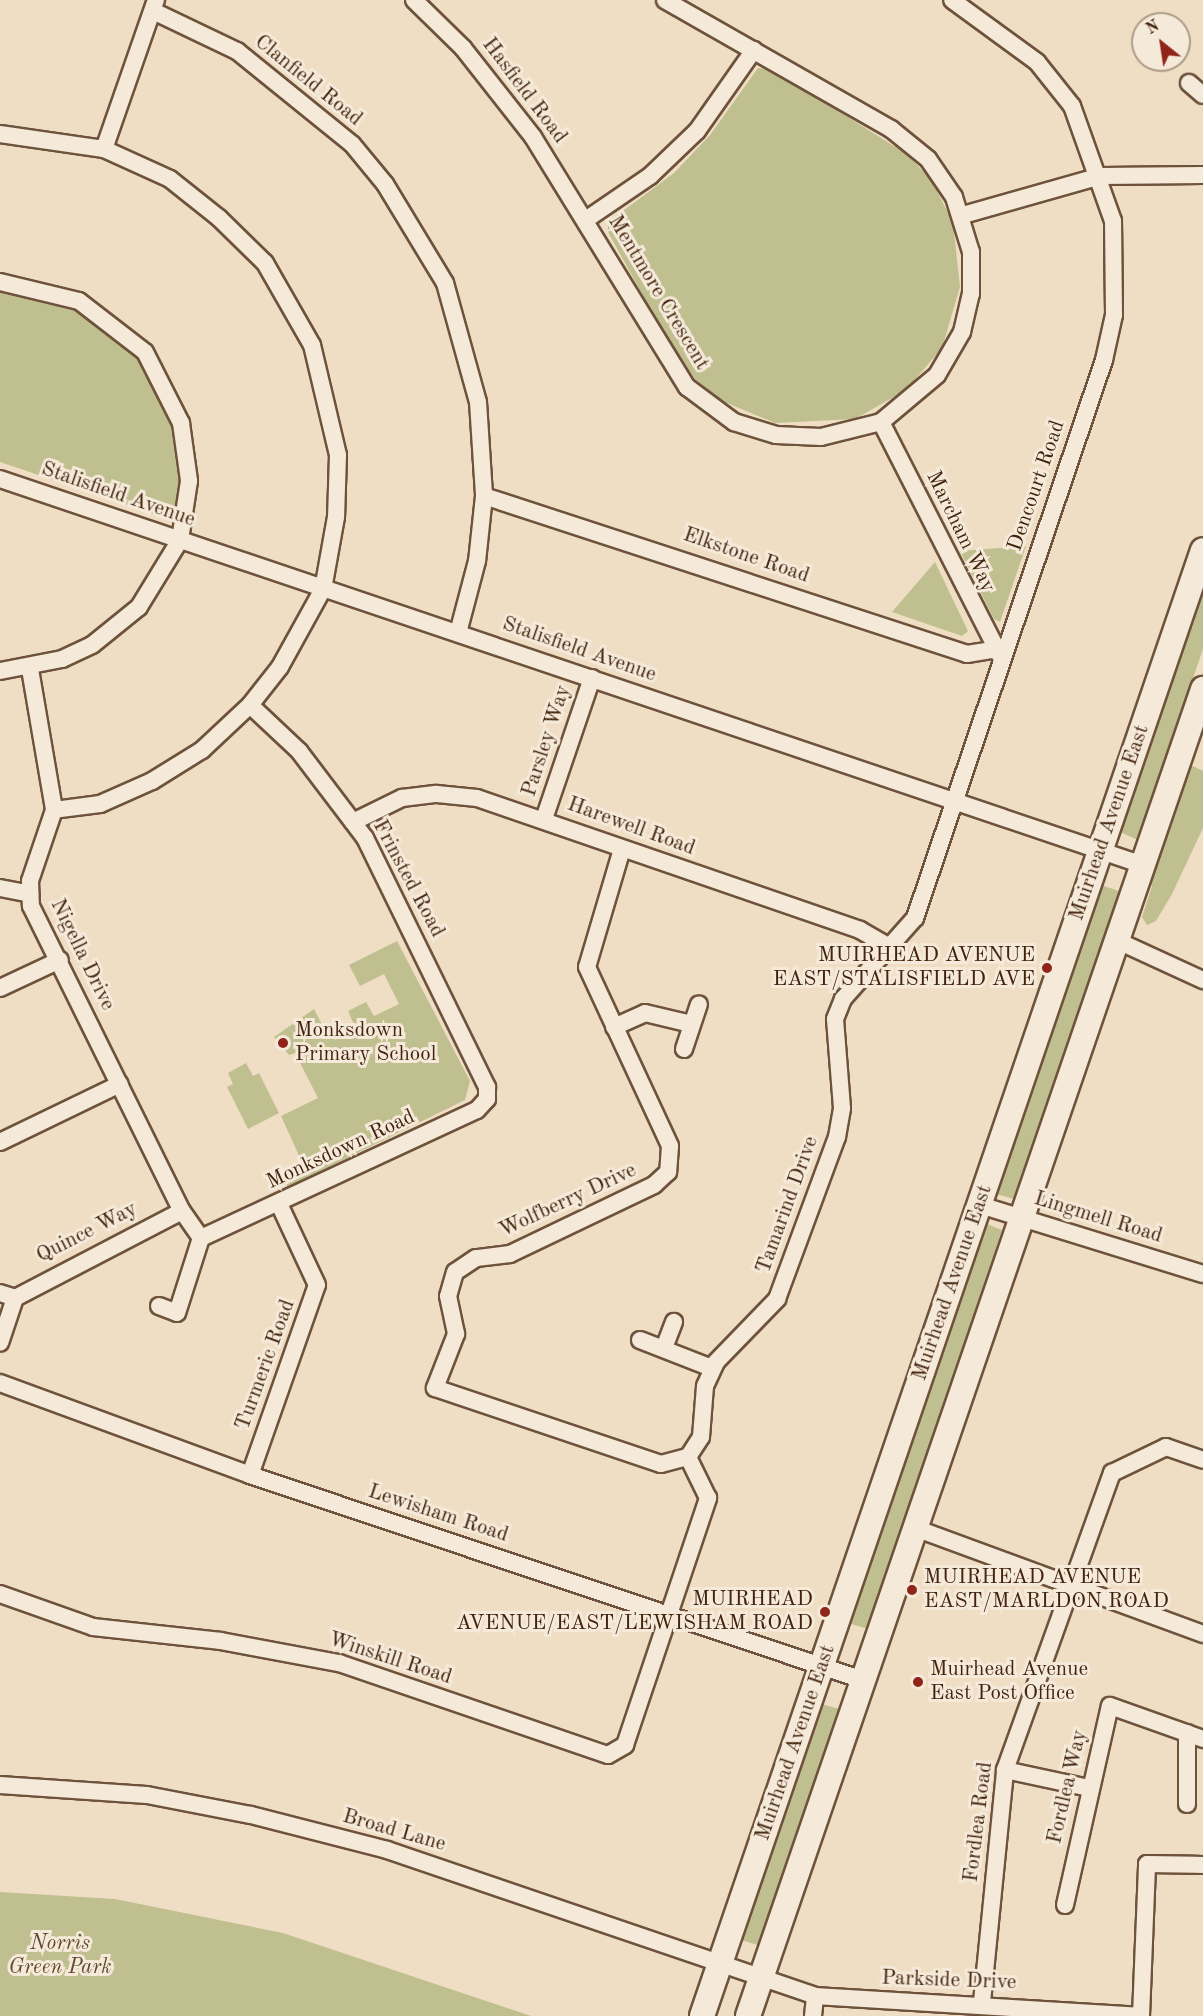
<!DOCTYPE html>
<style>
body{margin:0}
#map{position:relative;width:1203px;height:2016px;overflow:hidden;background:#efdec4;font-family:"Old Standard TT",serif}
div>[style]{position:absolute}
.green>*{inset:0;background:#c0bf8f}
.roads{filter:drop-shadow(2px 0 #6e523b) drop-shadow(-2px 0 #6e523b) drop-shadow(0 2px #6e523b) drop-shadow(0 -2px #6e523b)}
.street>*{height:16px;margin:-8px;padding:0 8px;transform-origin:8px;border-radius:8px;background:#f5ead9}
.secondary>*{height:24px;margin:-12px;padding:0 12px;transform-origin:12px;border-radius:12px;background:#f5ead9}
.dots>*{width:16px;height:16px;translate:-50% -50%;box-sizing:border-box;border:3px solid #f5ead9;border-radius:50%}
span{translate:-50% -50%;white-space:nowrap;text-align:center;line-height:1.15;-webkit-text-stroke:6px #f5ead9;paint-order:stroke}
.street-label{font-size:21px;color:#43230d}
.poi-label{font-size:21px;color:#43230d}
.right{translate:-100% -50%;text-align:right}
.left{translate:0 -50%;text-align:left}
.park-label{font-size:21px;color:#624a2e;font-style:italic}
.north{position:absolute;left:1131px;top:12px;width:60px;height:60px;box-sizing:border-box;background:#f5ead9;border:2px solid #ae9a87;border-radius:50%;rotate:330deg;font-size:16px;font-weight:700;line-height:24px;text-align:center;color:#43230d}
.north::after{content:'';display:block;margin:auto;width:21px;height:27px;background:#8f2418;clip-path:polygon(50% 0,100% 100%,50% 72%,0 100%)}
</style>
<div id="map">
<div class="green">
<div style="clip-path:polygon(758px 68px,773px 70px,905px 153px,931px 179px,953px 223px,960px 287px,942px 348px,906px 390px,855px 419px,775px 423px,720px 400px,695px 379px,671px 347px,608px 232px,608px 222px,674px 173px,710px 135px)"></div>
<div style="clip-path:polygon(0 289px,83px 310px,140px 359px,164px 396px,179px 445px,181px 493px,172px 520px,0 462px)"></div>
<div style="clip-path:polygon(1026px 546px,1000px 622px,994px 619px,960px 551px)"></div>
<div style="clip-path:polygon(935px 562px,968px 631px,962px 636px,892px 612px)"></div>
<div style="clip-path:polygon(1203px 580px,1203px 649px,1138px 840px,1118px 831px)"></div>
<div style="clip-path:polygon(1193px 766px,1203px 771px,1203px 828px,1172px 894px,1156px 921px,1147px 925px,1142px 917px,1152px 886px,1148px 882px,1188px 768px)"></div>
<div style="clip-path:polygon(1101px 885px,1119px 891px,1014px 1199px,996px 1194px)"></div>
<div style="clip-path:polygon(397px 941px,470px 1081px,465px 1100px,288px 1187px,285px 1182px,306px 1171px,281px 1116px,318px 1098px,295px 1053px,289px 1055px,274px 1037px,314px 1009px,329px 1038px,354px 1025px,348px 1011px,366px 1002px,374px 1016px,399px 1004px,384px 974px,360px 986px,349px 965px)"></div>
<div style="clip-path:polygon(246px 1063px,253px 1076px,259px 1073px,279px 1113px,248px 1129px,227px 1087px,233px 1084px,228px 1073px)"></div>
<div style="clip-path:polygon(987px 1224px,1002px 1230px,868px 1629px,848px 1623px)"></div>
<div style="clip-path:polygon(821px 1704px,840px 1709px,758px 1945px,741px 1940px)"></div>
<div style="clip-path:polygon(0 1892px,115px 1899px,283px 1933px,531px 2016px,0 2016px)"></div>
</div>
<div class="roads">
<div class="street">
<div style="left:414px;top:0;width:69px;rotate:44.4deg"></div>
<div style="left:463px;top:48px;width:113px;rotate:51.8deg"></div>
<div style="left:533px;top:137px;width:294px;rotate:58.4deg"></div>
<div style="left:687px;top:387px;width:59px;rotate:36.7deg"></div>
<div style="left:734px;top:422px;width:44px;rotate:17.2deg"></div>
<div style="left:776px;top:435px;width:45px;rotate:2.5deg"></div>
<div style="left:821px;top:437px;width:62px;rotate:-14deg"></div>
<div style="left:881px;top:422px;width:73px;rotate:-40deg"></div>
<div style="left:937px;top:375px;width:50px;rotate:-59.8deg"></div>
<div style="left:962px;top:332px;width:39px;rotate:-77deg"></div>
<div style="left:971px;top:294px;width:42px;rotate:-90deg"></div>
<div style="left:971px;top:252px;width:58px;rotate:-107.2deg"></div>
<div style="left:954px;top:197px;width:46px;rotate:-124.4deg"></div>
<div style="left:928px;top:159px;width:48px;rotate:-141deg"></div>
<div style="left:891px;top:129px;width:260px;rotate:-150.3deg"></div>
<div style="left:153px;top:11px;width:93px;rotate:25.5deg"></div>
<div style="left:237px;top:51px;width:148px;rotate:39deg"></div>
<div style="left:352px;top:144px;width:52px;rotate:50.5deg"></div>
<div style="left:385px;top:184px;width:116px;rotate:58.8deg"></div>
<div style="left:445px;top:283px;width:123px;rotate:74.5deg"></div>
<div style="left:478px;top:402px;width:94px;rotate:86.3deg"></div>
<div style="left:484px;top:496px;width:65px;rotate:96.1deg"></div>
<div style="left:477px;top:561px;width:74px;rotate:104.8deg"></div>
<div style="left:1189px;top:83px;width:18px;rotate:41deg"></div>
<div style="left:0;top:134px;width:105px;rotate:8.2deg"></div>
<div style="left:104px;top:149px;width:72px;rotate:24.4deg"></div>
<div style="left:170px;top:179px;width:63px;rotate:38.5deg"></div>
<div style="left:219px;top:218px;width:64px;rotate:44.4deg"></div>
<div style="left:265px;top:263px;width:95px;rotate:60.2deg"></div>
<div style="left:312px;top:345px;width:113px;rotate:76.7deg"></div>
<div style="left:338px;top:455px;width:62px;rotate:91.8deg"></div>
<div style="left:336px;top:517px;width:73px;rotate:100.2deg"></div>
<div style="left:323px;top:589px;width:89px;rotate:118.9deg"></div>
<div style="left:280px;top:667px;width:48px;rotate:128.3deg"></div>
<div style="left:250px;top:705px;width:66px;rotate:136.8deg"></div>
<div style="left:202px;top:750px;width:59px;rotate:148.2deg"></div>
<div style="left:152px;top:781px;width:57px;rotate:156.1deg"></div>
<div style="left:100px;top:804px;width:46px;rotate:172.6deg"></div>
<div style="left:104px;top:149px;width:158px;rotate:-70.8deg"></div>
<div style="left:963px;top:215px;width:143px;rotate:-15.8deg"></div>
<div style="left:1101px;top:176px;width:102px;rotate:-0.6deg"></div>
<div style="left:587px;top:219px;width:76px;rotate:-34.3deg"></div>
<div style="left:650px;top:176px;width:65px;rotate:-43.8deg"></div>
<div style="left:697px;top:131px;width:99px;rotate:-54.9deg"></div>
<div style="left:0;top:282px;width:81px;rotate:13.5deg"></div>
<div style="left:79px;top:301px;width:83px;rotate:37.7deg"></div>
<div style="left:145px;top:352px;width:80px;rotate:63.1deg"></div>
<div style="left:181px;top:423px;width:59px;rotate:82.1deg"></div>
<div style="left:189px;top:481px;width:60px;rotate:98.7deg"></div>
<div style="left:180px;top:540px;width:79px;rotate:121.5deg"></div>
<div style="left:139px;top:607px;width:60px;rotate:141deg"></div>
<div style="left:92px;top:645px;width:33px;rotate:155deg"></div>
<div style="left:62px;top:659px;width:63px;rotate:169deg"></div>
<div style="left:881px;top:422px;width:263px;rotate:63deg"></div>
<div style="left:0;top:479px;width:1206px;rotate:18.66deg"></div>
<div style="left:484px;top:496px;width:508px;rotate:18.11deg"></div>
<div style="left:967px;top:654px;width:26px;rotate:-9deg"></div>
<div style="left:30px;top:669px;width:143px;rotate:80.3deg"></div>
<div style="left:54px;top:810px;width:75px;rotate:108.7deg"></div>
<div style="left:30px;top:881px;width:25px;rotate:88deg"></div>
<div style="left:31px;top:906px;width:340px;rotate:63.7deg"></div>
<div style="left:182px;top:1211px;width:33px;rotate:55deg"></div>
<div style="left:201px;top:1238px;width:304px;rotate:-24.9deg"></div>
<div style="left:477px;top:1110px;width:15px;rotate:-48deg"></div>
<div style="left:487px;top:1099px;width:12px;rotate:-90deg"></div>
<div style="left:487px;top:1087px;width:277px;rotate:-116.1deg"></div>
<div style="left:365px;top:838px;width:109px;rotate:-127.2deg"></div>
<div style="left:299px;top:751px;width:67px;rotate:-136.8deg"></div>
<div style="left:544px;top:819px;width:149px;rotate:-71.2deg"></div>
<div style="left:353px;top:822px;width:55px;rotate:-26.1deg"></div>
<div style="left:402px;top:798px;width:35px;rotate:-7deg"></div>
<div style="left:437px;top:794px;width:40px;rotate:5.7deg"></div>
<div style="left:477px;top:798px;width:405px;rotate:19deg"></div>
<div style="left:860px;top:930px;width:34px;rotate:30deg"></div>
<div style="left:622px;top:849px;width:123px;rotate:106.5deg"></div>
<div style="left:587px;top:967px;width:197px;rotate:65.1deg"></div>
<div style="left:670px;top:1146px;width:26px;rotate:94deg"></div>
<div style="left:668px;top:1172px;width:19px;rotate:137deg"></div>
<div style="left:654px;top:1185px;width:160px;rotate:154.4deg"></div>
<div style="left:510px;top:1254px;width:34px;rotate:173deg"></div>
<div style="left:476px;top:1258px;width:25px;rotate:146deg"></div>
<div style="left:455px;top:1272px;width:25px;rotate:106deg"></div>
<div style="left:448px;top:1296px;width:39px;rotate:78deg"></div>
<div style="left:456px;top:1334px;width:58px;rotate:111.3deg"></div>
<div style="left:435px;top:1388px;width:238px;rotate:18.6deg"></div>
<div style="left:661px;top:1464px;width:28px;rotate:-15deg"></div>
<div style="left:0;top:888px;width:31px;rotate:11deg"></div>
<div style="left:1116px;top:940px;width:96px;rotate:24.7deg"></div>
<div style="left:0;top:988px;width:66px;rotate:-25deg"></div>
<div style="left:614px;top:1027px;width:34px;rotate:-24deg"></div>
<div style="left:645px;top:1013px;width:47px;rotate:13.4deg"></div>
<div style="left:684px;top:1049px;width:47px;rotate:-71.6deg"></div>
<div style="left:0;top:1142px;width:133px;rotate:-25.8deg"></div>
<div style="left:980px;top:1205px;width:233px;rotate:17.2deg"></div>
<div style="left:0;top:1293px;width:16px;rotate:18deg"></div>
<div style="left:15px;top:1298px;width:47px;rotate:108.4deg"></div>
<div style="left:15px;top:1298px;width:188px;rotate:-27.5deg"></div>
<div style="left:159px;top:1306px;width:19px;rotate:21deg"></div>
<div style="left:177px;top:1313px;width:79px;rotate:-72.3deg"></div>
<div style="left:640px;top:1340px;width:77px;rotate:21.3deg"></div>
<div style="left:664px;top:1348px;width:28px;rotate:-69deg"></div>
<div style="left:0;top:1383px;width:266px;rotate:20.2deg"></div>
<div style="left:250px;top:1475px;width:646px;rotate:18.49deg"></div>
<div style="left:250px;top:1475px;width:201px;rotate:-70.6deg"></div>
<div style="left:317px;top:1285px;width:89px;rotate:-115.1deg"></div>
<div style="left:915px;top:1528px;width:307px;rotate:20.2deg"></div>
<div style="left:0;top:1594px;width:99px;rotate:19.5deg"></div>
<div style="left:93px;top:1627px;width:129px;rotate:6.2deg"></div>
<div style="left:221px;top:1641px;width:120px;rotate:10.6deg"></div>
<div style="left:339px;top:1663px;width:284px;rotate:18.9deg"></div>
<div style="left:608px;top:1755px;width:20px;rotate:-30deg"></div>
<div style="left:625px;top:1745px;width:261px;rotate:-71.4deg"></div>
<div style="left:708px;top:1498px;width:46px;rotate:-116deg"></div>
<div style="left:688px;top:1457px;width:24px;rotate:-57deg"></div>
<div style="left:701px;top:1437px;width:51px;rotate:-85.5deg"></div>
<div style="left:705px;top:1386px;width:26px;rotate:-65deg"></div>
<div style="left:716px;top:1362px;width:88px;rotate:-45.9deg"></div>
<div style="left:777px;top:1299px;width:173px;rotate:-69.7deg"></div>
<div style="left:837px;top:1137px;width:29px;rotate:-80deg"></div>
<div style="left:842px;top:1108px;width:89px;rotate:-94.5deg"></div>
<div style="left:835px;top:1019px;width:22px;rotate:-68deg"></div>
<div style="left:843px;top:999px;width:108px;rotate:-48.4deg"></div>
<div style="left:915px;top:918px;width:589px;rotate:-71.29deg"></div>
<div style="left:1104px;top:360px;width:46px;rotate:-77.5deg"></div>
<div style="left:1114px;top:315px;width:94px;rotate:-90.6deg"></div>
<div style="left:1113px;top:221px;width:122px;rotate:-109.6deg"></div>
<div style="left:1072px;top:106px;width:56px;rotate:-128.5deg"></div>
<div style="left:1037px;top:62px;width:105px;rotate:-143.9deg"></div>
<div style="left:1187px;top:1733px;width:71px;rotate:90deg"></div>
<div style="left:1005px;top:1770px;width:86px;rotate:12.1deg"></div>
<div style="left:0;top:1785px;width:147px;rotate:3.9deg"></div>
<div style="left:147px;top:1795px;width:106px;rotate:10.9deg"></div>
<div style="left:251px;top:1815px;width:140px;rotate:14.4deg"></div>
<div style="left:387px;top:1850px;width:452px;rotate:18.8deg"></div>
<div style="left:815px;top:1996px;width:324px;rotate:3.5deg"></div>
<div style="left:1065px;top:1905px;width:204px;rotate:-77.3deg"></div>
<div style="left:1110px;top:1706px;width:99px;rotate:19.5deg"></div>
<div style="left:982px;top:2002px;width:233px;rotate:-84.3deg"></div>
<div style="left:1005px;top:1770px;width:316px;rotate:-70.2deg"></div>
<div style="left:1112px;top:1473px;width:60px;rotate:-25.7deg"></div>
<div style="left:1166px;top:1447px;width:39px;rotate:19deg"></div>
<div style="left:813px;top:2016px;width:20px;rotate:-84deg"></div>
<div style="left:1141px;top:2016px;width:152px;rotate:-87.7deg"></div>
<div style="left:1147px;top:1864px;width:56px;rotate:1deg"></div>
</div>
<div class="secondary">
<div style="left:702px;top:2016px;width:1549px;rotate:-71.13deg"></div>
<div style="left:748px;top:2016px;width:1403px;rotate:-71.07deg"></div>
</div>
</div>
<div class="dots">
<div style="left:1047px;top:968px;background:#8f2418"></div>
<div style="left:283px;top:1043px;background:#8f2418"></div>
<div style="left:912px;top:1590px;background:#8f2418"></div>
<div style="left:825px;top:1612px;background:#8f2418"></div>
<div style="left:918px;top:1682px;background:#8f2418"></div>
</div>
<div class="street-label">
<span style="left:308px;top:81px;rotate:39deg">Clanfield Road</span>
<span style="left:524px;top:91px;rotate:53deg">Hasfield Road</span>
<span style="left:658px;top:293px;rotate:59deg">Mentmore Crescent</span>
<span style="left:1037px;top:486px;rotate:-71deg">Dencourt Road</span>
<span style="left:118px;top:495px;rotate:19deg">Stalisfield Avenue</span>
<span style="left:960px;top:532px;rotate:64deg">Marcham Way</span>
<span style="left:746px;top:556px;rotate:19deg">Elkstone Road</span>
<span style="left:579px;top:650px;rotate:19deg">Stalisfield Avenue</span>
<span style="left:547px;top:741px;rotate:-72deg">Parsley Way</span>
<span style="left:1110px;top:823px;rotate:-71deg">Muirhead Avenue East</span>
<span style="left:631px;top:827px;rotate:20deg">Harewell Road</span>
<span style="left:408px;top:879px;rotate:62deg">Frinsted Road</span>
<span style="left:82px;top:955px;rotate:64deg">Nigella Drive</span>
<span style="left:341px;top:1150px;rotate:-25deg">Monksdown Road</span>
<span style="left:568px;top:1201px;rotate:-25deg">Wolfberry Drive</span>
<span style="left:788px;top:1205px;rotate:-70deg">Tamarind Drive</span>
<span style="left:1098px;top:1218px;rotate:17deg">Lingmell Road</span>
<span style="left:87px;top:1233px;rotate:-27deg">Quince Way</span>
<span style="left:953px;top:1283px;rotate:-71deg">Muirhead Avenue East</span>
<span style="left:266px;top:1365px;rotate:-70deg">Turmeric Road</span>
<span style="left:438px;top:1514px;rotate:18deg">Lewisham Road</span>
<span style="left:390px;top:1659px;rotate:18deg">Winskill Road</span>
<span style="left:796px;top:1743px;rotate:-71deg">Muirhead Avenue East</span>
<span style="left:1068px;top:1787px;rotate:-77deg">Fordlea Way</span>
<span style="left:979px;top:1822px;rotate:-83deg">Fordlea Road</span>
<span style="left:394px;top:1831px;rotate:16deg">Broad Lane</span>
<span style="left:949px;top:1981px;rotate:2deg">Parkside Drive</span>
</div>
<div class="poi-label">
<span class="right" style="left:1035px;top:968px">MUIRHEAD AVENUE<br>EAST/STALISFIELD AVE</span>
<span class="left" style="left:295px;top:1043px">Monksdown<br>Primary School</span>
<span class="left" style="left:924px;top:1590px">MUIRHEAD AVENUE<br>EAST/MARLDON ROAD</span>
<span class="right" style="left:813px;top:1612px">MUIRHEAD<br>AVENUE/EAST/LEWISHAM ROAD</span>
<span class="left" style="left:930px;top:1682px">Muirhead Avenue<br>East Post Office</span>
</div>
<div class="park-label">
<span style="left:60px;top:1956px">Norris<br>Green Park</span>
</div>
<div class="north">N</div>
</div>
